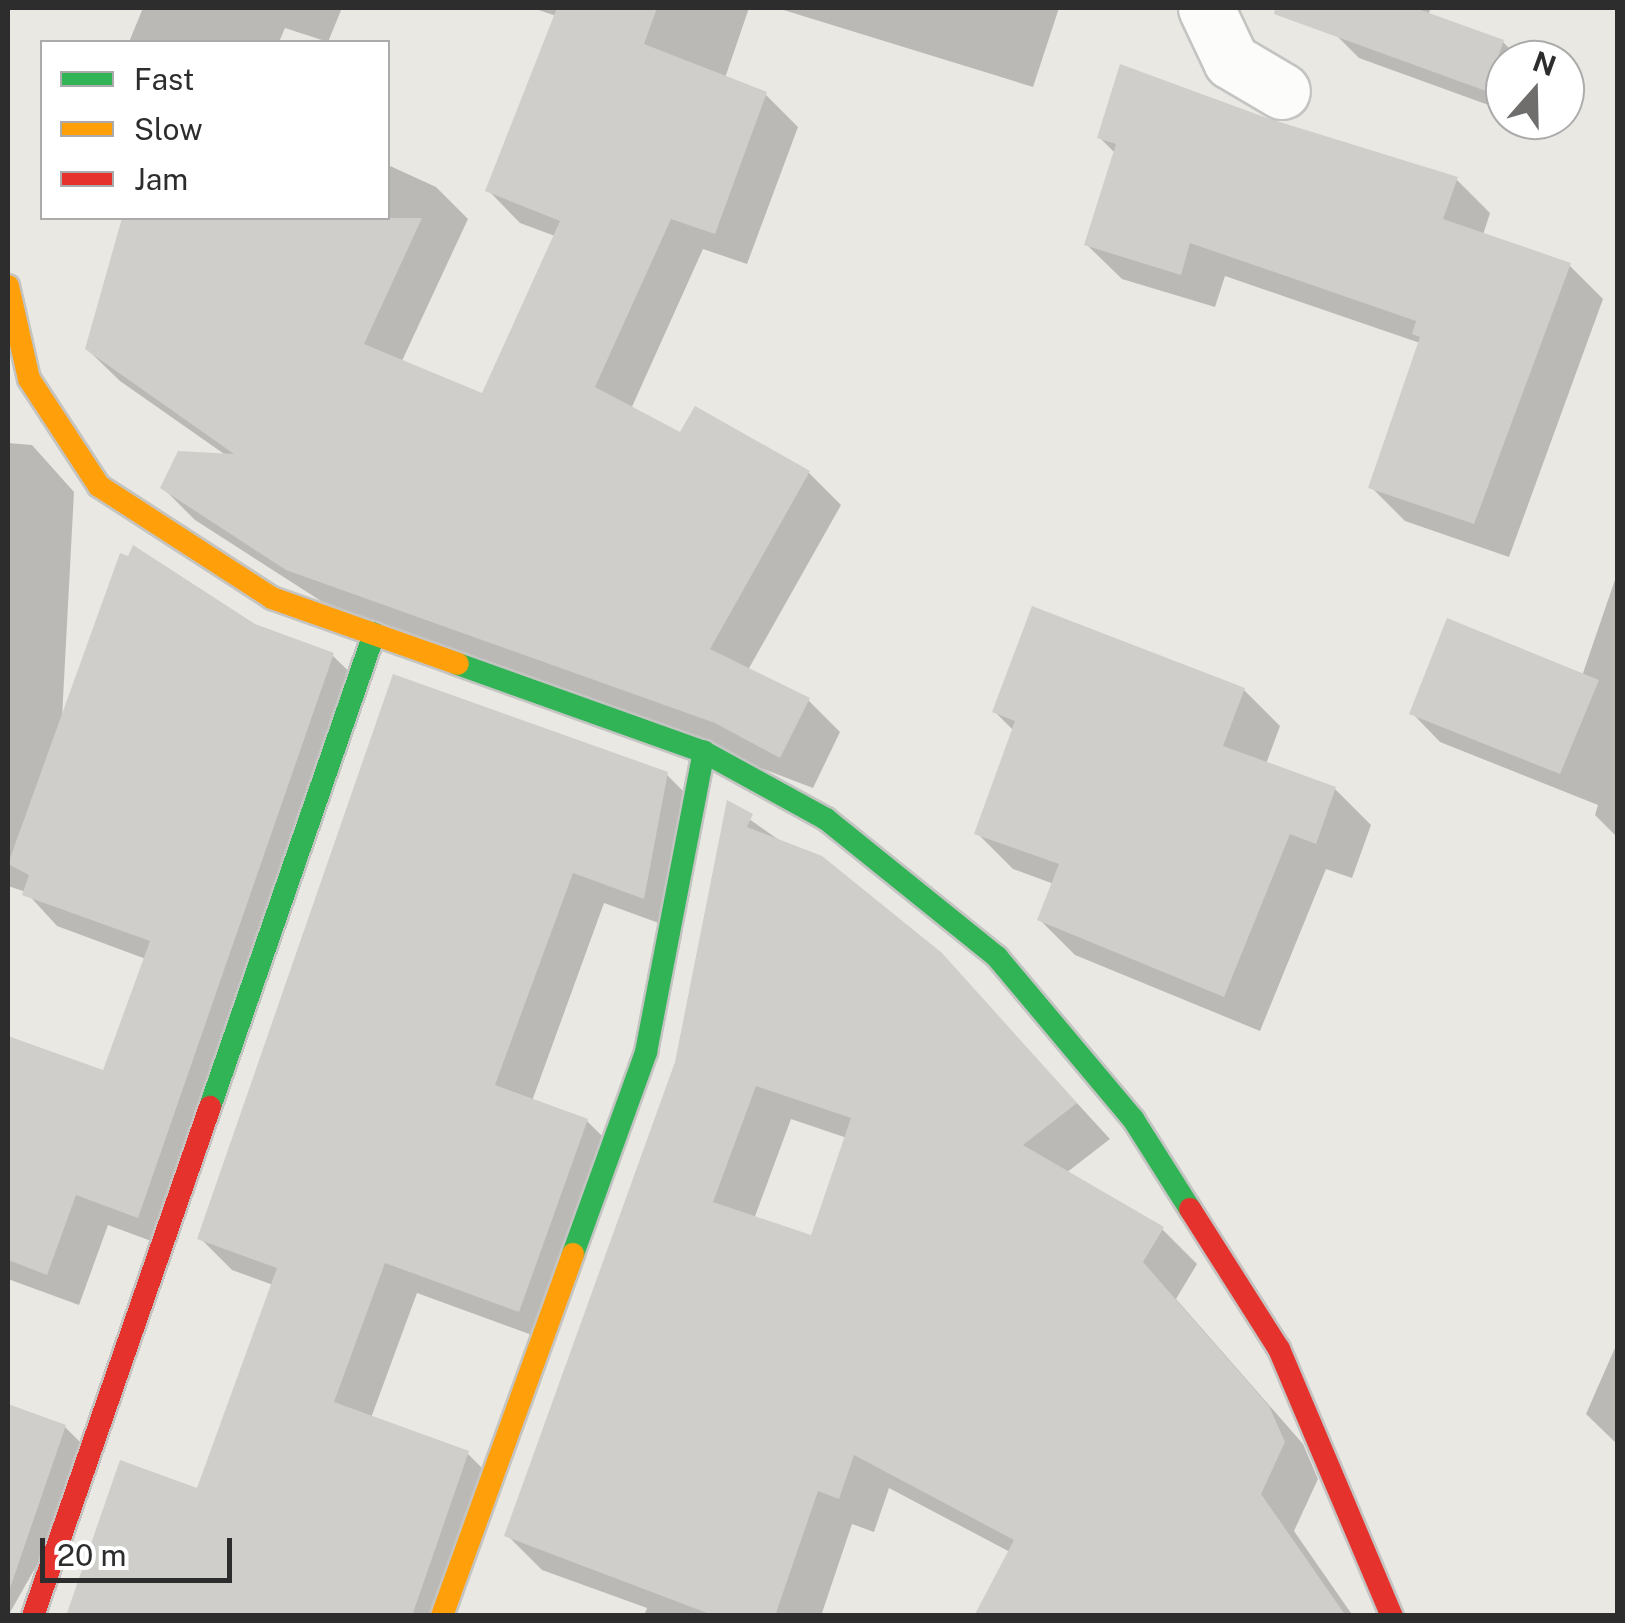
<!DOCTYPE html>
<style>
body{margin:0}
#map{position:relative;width:1625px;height:1623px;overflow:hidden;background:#eae8e3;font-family:"Public Sans",sans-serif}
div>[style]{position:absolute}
.shadow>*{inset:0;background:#0003}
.building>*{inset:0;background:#cfceca}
.roads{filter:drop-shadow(2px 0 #c4c4c3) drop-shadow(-2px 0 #c4c4c3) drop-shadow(0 2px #c4c4c3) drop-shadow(0 -2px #c4c4c3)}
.street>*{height:55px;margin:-27.5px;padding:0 27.5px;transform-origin:27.5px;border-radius:27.5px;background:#fcfcfb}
.fast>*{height:22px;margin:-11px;padding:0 11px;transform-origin:11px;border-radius:11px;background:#30b455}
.slow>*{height:22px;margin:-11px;padding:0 11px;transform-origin:11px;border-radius:11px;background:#ff9f0a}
.jam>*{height:22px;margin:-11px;padding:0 11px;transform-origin:11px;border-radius:11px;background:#e5322d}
span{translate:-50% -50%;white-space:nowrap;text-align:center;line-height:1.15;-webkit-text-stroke:10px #fff;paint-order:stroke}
.frame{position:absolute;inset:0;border:10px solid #2d2d2d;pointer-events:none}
.legend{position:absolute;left:40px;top:40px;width:350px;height:180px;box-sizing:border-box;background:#fff;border:2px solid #ababab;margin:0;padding:12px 18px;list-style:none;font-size:30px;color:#2d2d2d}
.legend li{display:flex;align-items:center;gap:20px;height:50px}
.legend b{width:50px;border:2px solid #ababab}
.north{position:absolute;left:1485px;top:40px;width:100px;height:100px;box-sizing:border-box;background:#fff;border:2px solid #ababab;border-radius:50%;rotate:20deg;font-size:28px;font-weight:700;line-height:40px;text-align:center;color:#2d2d2d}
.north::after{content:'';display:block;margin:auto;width:35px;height:45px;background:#6f6e6d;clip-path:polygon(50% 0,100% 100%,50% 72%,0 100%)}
.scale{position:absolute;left:40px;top:1538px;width:192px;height:45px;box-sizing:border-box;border:5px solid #2d2d2d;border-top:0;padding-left:12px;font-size:30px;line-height:35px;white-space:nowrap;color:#2d2d2d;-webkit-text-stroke:8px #fff;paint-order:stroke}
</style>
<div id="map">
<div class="shadow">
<div style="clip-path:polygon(143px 8px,342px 8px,328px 42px,285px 28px,279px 42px,129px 42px)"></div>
<div style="clip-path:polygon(533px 8px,749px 8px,725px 78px,766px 95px,798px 127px,747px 264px,703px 249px,631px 409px,681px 435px,809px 473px,841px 505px,748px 670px,808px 700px,840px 732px,813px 788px,321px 601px,195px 520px,163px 488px,227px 456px,120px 381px,87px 349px,124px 218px,388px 218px,388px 165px,436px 187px,468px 219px,401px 363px,483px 397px,555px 236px,520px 223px,488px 190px,556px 16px)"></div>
<div style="clip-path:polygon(777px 8px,1059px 8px,1033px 87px)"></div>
<div style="clip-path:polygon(1345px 8px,1431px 8px,1428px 15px,1503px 42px,1521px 60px,1505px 60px,1505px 111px,1359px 58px,1335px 34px)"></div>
<div style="clip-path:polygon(1266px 121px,1456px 179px,1490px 213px,1483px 235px,1569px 265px,1603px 299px,1509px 557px,1405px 521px,1371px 487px,1420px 343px,1225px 276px,1215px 307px,1122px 279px,1087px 245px,1115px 153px,1099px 137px)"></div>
<div style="clip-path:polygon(8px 443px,32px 445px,74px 492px,62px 718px,254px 627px,333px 656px,365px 687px,170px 1248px,108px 1225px,79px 1305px,8px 1279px,8px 1038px,104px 1073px,146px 959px,57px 926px,26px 892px,8px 886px)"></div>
<div style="clip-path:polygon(1618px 571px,1618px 838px,1595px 815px,1598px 805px,1440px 742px,1412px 713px,1582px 676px)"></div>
<div style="clip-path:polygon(1244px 690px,1280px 726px,1266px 764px,1335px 789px,1371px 825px,1352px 878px,1326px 869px,1260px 1031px,1075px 955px,1039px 919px,1054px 884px,1013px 869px,977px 833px,1014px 731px,995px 712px)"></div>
<div style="clip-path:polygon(667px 775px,699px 807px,675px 929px,604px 903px,532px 1101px,587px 1121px,619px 1153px,551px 1342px,417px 1293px,371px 1418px,467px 1453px,499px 1485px,452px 1616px,69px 1616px,199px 1491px,273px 1285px,232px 1270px,200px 1238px)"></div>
<div style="clip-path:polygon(evenodd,728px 804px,940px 954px,1110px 1139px,1066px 1173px,1162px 1229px,1197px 1264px,1176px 1299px,1303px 1444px,1318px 1479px,1294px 1531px,1353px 1616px,980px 1616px,1010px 1552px,889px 1488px,874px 1532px,852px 1524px,821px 1616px,644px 1616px,647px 1608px,542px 1570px,507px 1535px,678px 1063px,728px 804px,791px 1119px,847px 1138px,812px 1239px,754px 1219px,791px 1119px)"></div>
<div style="clip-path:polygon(1618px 1341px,1618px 1445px,1586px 1414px)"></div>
<div style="clip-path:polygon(8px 1407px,65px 1427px,97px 1459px,8px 1616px)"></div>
</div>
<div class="building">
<div style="clip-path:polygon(557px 8px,657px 8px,644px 44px,767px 92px,715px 234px,671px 219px,595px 387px,680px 432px,695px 406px,810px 471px,710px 649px,810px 698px,780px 758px,715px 723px,286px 570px,160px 488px,178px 451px,234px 454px,85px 349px,122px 218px,422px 218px,364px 344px,482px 393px,560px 221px,485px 191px)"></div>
<div style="clip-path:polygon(1275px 8px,1415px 8px,1504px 40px,1486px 91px,1274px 14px)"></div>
<div style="clip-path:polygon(1120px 64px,1267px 118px,1458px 177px,1443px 219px,1571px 263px,1474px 524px,1368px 488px,1420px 337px,1412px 334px,1416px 321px,1190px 243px,1181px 275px,1084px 245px,1116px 144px,1097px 138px)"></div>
<div style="clip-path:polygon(133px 545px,255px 624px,334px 653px,138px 1218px,76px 1195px,47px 1275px,8px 1260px,8px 1036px,103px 1070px,150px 941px,22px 895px,29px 875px,8px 864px,120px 553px,128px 556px)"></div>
<div style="clip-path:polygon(1032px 606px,1245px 688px,1223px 746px,1336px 787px,1316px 844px,1290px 834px,1224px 997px,1037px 920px,1059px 864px,974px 834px,1015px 721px,992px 712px)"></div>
<div style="clip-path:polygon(1447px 618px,1599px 680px,1560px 774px,1409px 714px)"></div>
<div style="clip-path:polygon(393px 674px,668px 772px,644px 899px,573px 873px,495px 1085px,588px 1119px,519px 1312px,385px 1263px,334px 1402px,469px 1451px,412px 1616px,66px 1616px,120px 1460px,197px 1488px,277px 1268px,197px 1239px)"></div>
<div style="clip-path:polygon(evenodd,727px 800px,753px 814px,747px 827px,822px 856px,942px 953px,1077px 1103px,1023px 1145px,1164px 1227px,1143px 1262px,1269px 1406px,1285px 1442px,1261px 1494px,1346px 1616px,974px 1616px,1014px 1540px,854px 1455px,839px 1499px,818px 1491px,775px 1616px,715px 1616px,504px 1536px,675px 1062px,727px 800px,756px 1086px,851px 1118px,811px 1235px,713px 1202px,756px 1086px)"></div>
<div style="clip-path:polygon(8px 1404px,66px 1425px,8px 1594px)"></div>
</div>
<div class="roads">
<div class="street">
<div style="left:1206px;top:8px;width:59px;rotate:64.7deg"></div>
<div style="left:1231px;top:61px;width:59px;rotate:30.5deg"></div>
</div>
<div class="fast">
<div style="left:458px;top:664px;width:261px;rotate:19.7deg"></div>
<div style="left:704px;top:752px;width:139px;rotate:28.8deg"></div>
<div style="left:826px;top:819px;width:220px;rotate:38.9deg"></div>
<div style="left:997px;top:957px;width:212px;rotate:50deg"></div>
<div style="left:1133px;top:1119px;width:107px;rotate:57.7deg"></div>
<div style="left:210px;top:1107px;width:501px;rotate:-70.88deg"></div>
<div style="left:573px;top:1254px;width:215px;rotate:-70.1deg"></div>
<div style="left:646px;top:1052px;width:306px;rotate:-79.1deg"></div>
</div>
<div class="slow">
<div style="left:8px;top:286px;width:95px;rotate:77.3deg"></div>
<div style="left:29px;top:379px;width:128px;rotate:56.8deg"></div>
<div style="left:99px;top:486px;width:206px;rotate:32.9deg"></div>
<div style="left:272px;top:598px;width:197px;rotate:19.5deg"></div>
<div style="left:442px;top:1616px;width:385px;rotate:-70.1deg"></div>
</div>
<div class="jam">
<div style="left:1190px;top:1209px;width:166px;rotate:57.6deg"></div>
<div style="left:1279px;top:1349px;width:290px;rotate:67.1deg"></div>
<div style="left:33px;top:1616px;width:539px;rotate:-70.83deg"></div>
</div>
</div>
<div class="frame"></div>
<ul class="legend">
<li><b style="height:12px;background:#30b455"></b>Fast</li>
<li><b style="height:12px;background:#ff9f0a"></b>Slow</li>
<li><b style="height:12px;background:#e5322d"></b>Jam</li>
</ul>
<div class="north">N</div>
<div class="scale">20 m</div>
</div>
